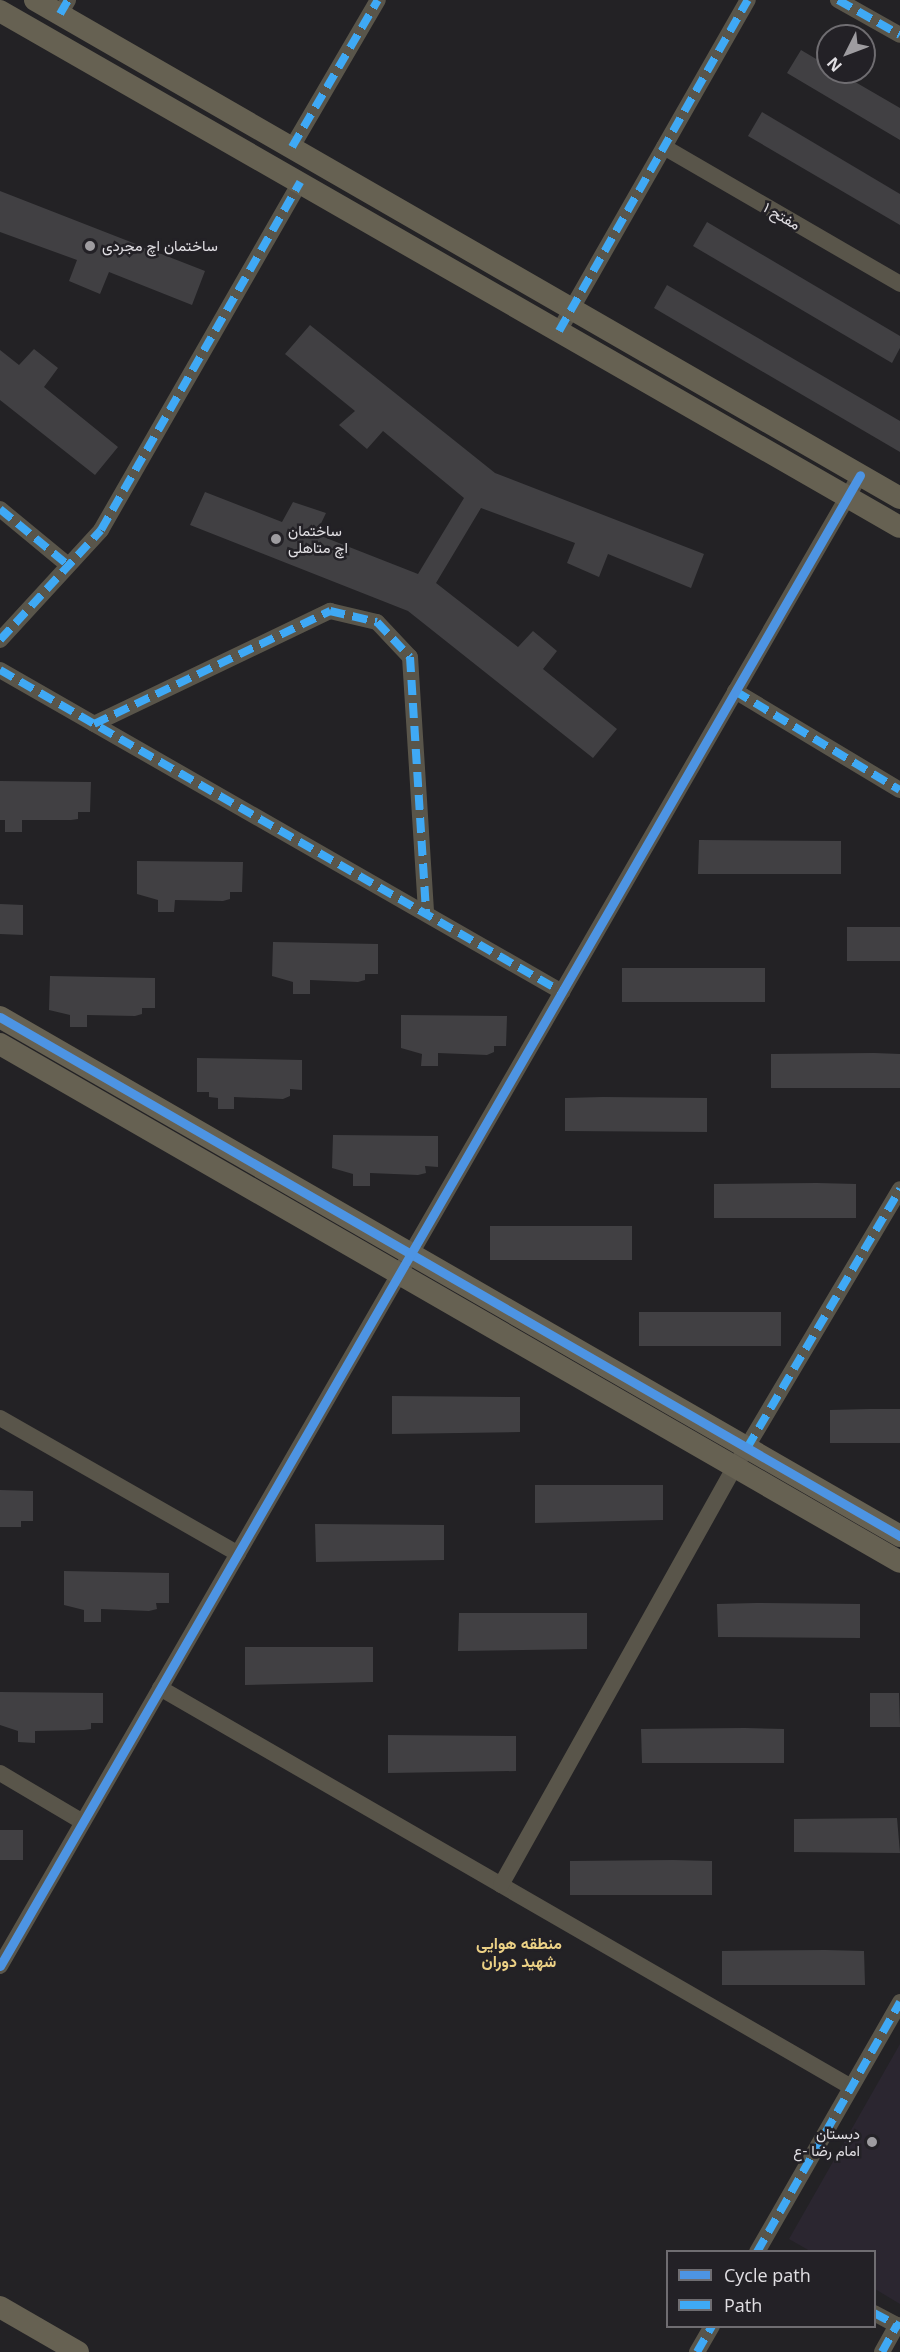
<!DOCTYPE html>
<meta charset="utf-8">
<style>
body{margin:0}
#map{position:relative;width:900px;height:2352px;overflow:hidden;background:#232225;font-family:"Open Sans",Vazirmatn,sans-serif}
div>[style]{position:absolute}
.built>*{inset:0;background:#2b2630}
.building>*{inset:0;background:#414043}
.street>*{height:16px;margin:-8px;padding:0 8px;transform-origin:8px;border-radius:8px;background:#59554a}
.secondary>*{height:22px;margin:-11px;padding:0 11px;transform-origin:11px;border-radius:11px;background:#666152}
.quiet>*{height:8px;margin-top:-4px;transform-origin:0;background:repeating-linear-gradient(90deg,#3fa9f5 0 15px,transparent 0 23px)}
.cycleway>*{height:9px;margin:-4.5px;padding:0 4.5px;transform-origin:4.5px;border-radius:4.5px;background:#4d94e3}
.dots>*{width:16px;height:16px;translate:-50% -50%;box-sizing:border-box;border:3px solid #232126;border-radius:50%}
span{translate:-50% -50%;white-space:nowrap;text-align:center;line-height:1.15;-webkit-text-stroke:5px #232126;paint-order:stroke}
.street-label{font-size:15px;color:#e0dee2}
.poi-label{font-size:15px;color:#e0dee2}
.left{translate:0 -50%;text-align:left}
.right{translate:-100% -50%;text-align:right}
.neighbourhood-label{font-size:16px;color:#ecd185;font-weight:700}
.legend{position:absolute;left:666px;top:2250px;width:210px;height:78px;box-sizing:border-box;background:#232126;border:2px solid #6f6d71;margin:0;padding:8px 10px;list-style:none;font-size:18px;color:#e0dee2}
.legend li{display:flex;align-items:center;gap:12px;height:30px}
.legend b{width:30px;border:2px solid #6f6d71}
.north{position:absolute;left:816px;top:24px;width:60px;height:60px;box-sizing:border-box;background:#232126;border:2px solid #6f6d71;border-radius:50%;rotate:228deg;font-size:16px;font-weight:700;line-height:24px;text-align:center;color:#e0dee2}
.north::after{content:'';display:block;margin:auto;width:21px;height:27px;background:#9e9ca0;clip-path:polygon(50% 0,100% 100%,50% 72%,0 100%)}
</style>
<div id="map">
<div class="built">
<div style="clip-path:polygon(900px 2044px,900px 2304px,875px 2289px,874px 2252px,810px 2251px,789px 2239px)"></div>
</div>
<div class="building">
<div style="clip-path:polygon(801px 50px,828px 66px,828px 72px,838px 72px,900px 108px,900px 140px,787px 73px)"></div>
<div style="clip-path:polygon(762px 112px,900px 194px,900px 225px,748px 136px)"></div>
<div style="clip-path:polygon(0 191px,205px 271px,192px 305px,109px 272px,100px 294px,69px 281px,77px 260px,0 232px)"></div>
<div style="clip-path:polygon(707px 222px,900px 336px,900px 348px,892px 363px,693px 246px)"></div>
<div style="clip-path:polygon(667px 285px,900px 421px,900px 452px,654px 308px)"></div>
<div style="clip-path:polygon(310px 325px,495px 473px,704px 554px,691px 588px,608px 554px,599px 577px,567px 563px,575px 543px,481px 508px,436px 583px,518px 647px,533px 631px,557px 651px,543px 669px,617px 729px,593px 758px,408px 611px,190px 525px,205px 492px,282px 522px,293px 502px,326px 513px,316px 534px,418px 574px,464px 498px,383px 431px,367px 449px,339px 425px,355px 411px,285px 354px)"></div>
<div style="clip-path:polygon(34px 349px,58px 368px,44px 387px,118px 447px,95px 475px,0 400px,0 350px,19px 365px)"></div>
<div style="clip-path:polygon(0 781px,91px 782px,90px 812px,78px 812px,78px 819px,71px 820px,22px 820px,22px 832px,5px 832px,5px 820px,0 820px)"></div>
<div style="clip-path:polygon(699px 840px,841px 841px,841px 874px,698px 874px)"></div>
<div style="clip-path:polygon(137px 861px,243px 862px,242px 892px,230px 892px,230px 899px,223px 901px,175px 900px,174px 912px,158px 912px,158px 900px,137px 894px)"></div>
<div style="clip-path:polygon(0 904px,23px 905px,23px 935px,0 934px)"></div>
<div style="clip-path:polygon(847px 927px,900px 927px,900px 961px,847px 961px)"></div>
<div style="clip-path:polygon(273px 942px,378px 944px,378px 974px,365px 974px,365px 980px,358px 982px,310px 980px,310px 994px,293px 994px,293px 982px,272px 976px)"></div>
<div style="clip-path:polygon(622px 968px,765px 968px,765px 1002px,622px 1002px)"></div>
<div style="clip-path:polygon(50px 976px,155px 978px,155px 1008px,142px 1008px,142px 1014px,135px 1016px,87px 1015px,87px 1027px,70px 1027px,70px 1015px,49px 1010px)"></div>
<div style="clip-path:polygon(401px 1015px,507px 1016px,506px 1046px,494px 1046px,494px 1052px,487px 1055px,438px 1053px,438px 1066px,421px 1066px,422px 1054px,401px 1048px)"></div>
<div style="clip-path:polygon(874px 1053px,900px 1054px,900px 1088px,771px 1088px,771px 1054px)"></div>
<div style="clip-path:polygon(197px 1058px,302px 1060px,302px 1090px,290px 1089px,290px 1096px,283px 1099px,234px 1097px,234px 1109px,218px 1109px,218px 1098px,209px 1097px,209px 1092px,197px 1092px)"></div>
<div style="clip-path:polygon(603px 1097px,707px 1098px,707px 1132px,565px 1131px,565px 1098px)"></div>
<div style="clip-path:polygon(333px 1135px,438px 1136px,438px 1167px,425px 1166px,426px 1173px,418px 1175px,370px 1173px,370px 1186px,353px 1186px,353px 1174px,332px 1168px)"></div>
<div style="clip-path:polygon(817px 1183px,856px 1184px,856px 1218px,714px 1218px,714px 1184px)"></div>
<div style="clip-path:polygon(490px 1226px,632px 1226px,632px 1260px,490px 1260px)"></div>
<div style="clip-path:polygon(639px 1312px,781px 1312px,781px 1346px,639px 1346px)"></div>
<div style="clip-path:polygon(392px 1396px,520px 1397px,520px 1432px,392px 1434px)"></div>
<div style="clip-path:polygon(869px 1409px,900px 1409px,900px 1443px,830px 1443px,830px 1410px)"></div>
<div style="clip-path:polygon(535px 1485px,663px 1485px,663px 1520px,535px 1523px)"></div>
<div style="clip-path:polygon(0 1490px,33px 1491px,33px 1521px,21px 1521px,21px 1527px,0 1527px)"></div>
<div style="clip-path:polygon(315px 1524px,444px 1525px,444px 1560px,316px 1562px)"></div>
<div style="clip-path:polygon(64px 1571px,169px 1573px,169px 1603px,156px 1603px,157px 1609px,149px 1611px,101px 1609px,101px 1622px,84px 1622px,84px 1610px,64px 1605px)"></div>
<div style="clip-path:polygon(756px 1603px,860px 1604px,860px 1638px,718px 1637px,717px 1604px)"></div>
<div style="clip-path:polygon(459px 1613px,587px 1613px,587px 1649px,458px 1651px)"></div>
<div style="clip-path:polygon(245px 1647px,373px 1647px,373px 1682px,245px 1685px)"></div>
<div style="clip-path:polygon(0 1692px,103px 1693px,103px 1723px,91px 1723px,91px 1729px,84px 1730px,35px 1731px,35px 1743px,18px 1742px,18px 1731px,0 1725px)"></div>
<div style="clip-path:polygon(870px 1693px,899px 1693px,900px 1727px,870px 1727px)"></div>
<div style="clip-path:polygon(745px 1728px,784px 1729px,784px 1763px,642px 1763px,641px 1729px)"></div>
<div style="clip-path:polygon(388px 1735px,516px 1736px,516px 1771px,388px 1773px)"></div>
<div style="clip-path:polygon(897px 1818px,900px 1853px,794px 1852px,794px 1819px)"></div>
<div style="clip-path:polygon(0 1830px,23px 1830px,23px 1860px,0 1860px)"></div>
<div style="clip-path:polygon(673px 1860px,712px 1861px,712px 1895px,570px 1895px,570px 1861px)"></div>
<div style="clip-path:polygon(825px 1950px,864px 1951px,865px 1985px,722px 1985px,722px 1951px)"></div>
</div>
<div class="street">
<div style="left:838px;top:0;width:71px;rotate:29.4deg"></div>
<div style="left:60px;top:14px;width:16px;rotate:-60deg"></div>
<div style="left:292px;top:147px;width:170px;rotate:-59.7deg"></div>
<div style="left:664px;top:147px;width:273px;rotate:30.1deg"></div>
<div style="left:559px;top:331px;width:381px;rotate:-60.3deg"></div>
<div style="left:0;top:509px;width:88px;rotate:39.5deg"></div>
<div style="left:0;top:640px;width:149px;rotate:-47.4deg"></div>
<div style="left:101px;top:530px;width:401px;rotate:-60.2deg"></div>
<div style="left:0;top:670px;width:648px;rotate:29.81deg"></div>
<div style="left:735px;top:691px;width:192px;rotate:31deg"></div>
<div style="left:94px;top:724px;width:262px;rotate:-25.6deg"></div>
<div style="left:330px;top:611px;width:48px;rotate:13.2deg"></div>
<div style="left:377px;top:622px;width:48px;rotate:46.7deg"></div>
<div style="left:410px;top:657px;width:257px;rotate:86.4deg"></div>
<div style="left:0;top:1418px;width:274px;rotate:29.7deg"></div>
<div style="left:160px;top:1688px;width:798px;rotate:30deg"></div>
<div style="left:0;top:1773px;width:96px;rotate:30.6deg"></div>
<div style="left:501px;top:1885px;width:479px;rotate:-60.8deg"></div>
<div style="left:735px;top:1467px;width:323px;rotate:-59.3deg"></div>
<div style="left:0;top:1966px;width:1721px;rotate:-60.02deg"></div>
<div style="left:757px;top:2252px;width:288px;rotate:-60.2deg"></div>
<div style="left:874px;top:2313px;width:30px;rotate:28deg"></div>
<div style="left:697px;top:2352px;width:30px;rotate:-60deg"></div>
<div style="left:882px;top:2352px;width:31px;rotate:-61deg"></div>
</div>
<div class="secondary">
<div style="left:35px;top:0;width:998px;rotate:29.93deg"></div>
<div style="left:0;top:11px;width:1037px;rotate:29.83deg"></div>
<div style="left:0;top:1017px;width:1039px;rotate:29.97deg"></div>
<div style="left:0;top:1044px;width:1038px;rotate:29.92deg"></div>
<div style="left:0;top:2307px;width:90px;rotate:30deg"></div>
</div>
<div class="quiet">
<div style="left:838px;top:0;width:71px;rotate:29.4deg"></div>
<div style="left:60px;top:14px;width:16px;rotate:-60deg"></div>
<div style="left:292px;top:147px;width:170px;rotate:-59.7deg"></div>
<div style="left:559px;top:331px;width:381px;rotate:-60.3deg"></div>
<div style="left:0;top:509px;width:88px;rotate:39.5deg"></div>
<div style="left:0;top:640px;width:149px;rotate:-47.4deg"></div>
<div style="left:101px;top:530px;width:401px;rotate:-60.2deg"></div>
<div style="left:0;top:670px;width:648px;rotate:29.81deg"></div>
<div style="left:735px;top:691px;width:192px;rotate:31deg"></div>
<div style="left:94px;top:724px;width:262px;rotate:-25.6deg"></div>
<div style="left:330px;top:611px;width:48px;rotate:13.2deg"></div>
<div style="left:377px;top:622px;width:48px;rotate:46.7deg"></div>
<div style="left:410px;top:657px;width:257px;rotate:86.4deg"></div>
<div style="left:747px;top:1448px;width:301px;rotate:-59.4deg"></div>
<div style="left:757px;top:2252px;width:288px;rotate:-60.2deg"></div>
<div style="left:874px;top:2313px;width:30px;rotate:28deg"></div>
<div style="left:697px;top:2352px;width:30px;rotate:-60deg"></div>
<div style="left:882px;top:2352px;width:31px;rotate:-61deg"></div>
</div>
<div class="cycleway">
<div style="left:0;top:1017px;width:1039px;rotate:29.97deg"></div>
<div style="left:0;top:1966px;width:1721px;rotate:-60.02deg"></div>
</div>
<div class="dots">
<div style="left:90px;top:246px;background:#9e9ca0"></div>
<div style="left:276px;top:539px;background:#9e9ca0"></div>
<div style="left:872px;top:2142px;background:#9e9ca0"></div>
</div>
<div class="street-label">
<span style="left:782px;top:216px;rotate:30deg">مفتح ۱</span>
</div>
<div class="poi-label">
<span class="left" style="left:102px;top:246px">ساختمان اچ مجردی</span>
<span class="left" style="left:288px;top:539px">ساختمان<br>اچ متاهلی</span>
<span class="right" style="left:860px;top:2142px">دبستان<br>امام رضا -ع</span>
</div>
<div class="neighbourhood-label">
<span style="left:519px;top:1952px">منطقه هوایی<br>شهید دوران</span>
</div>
<ul class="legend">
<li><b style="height:8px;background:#4d94e3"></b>Cycle path</li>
<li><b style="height:8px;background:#3fa9f5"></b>Path</li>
</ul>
<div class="north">N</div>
</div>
